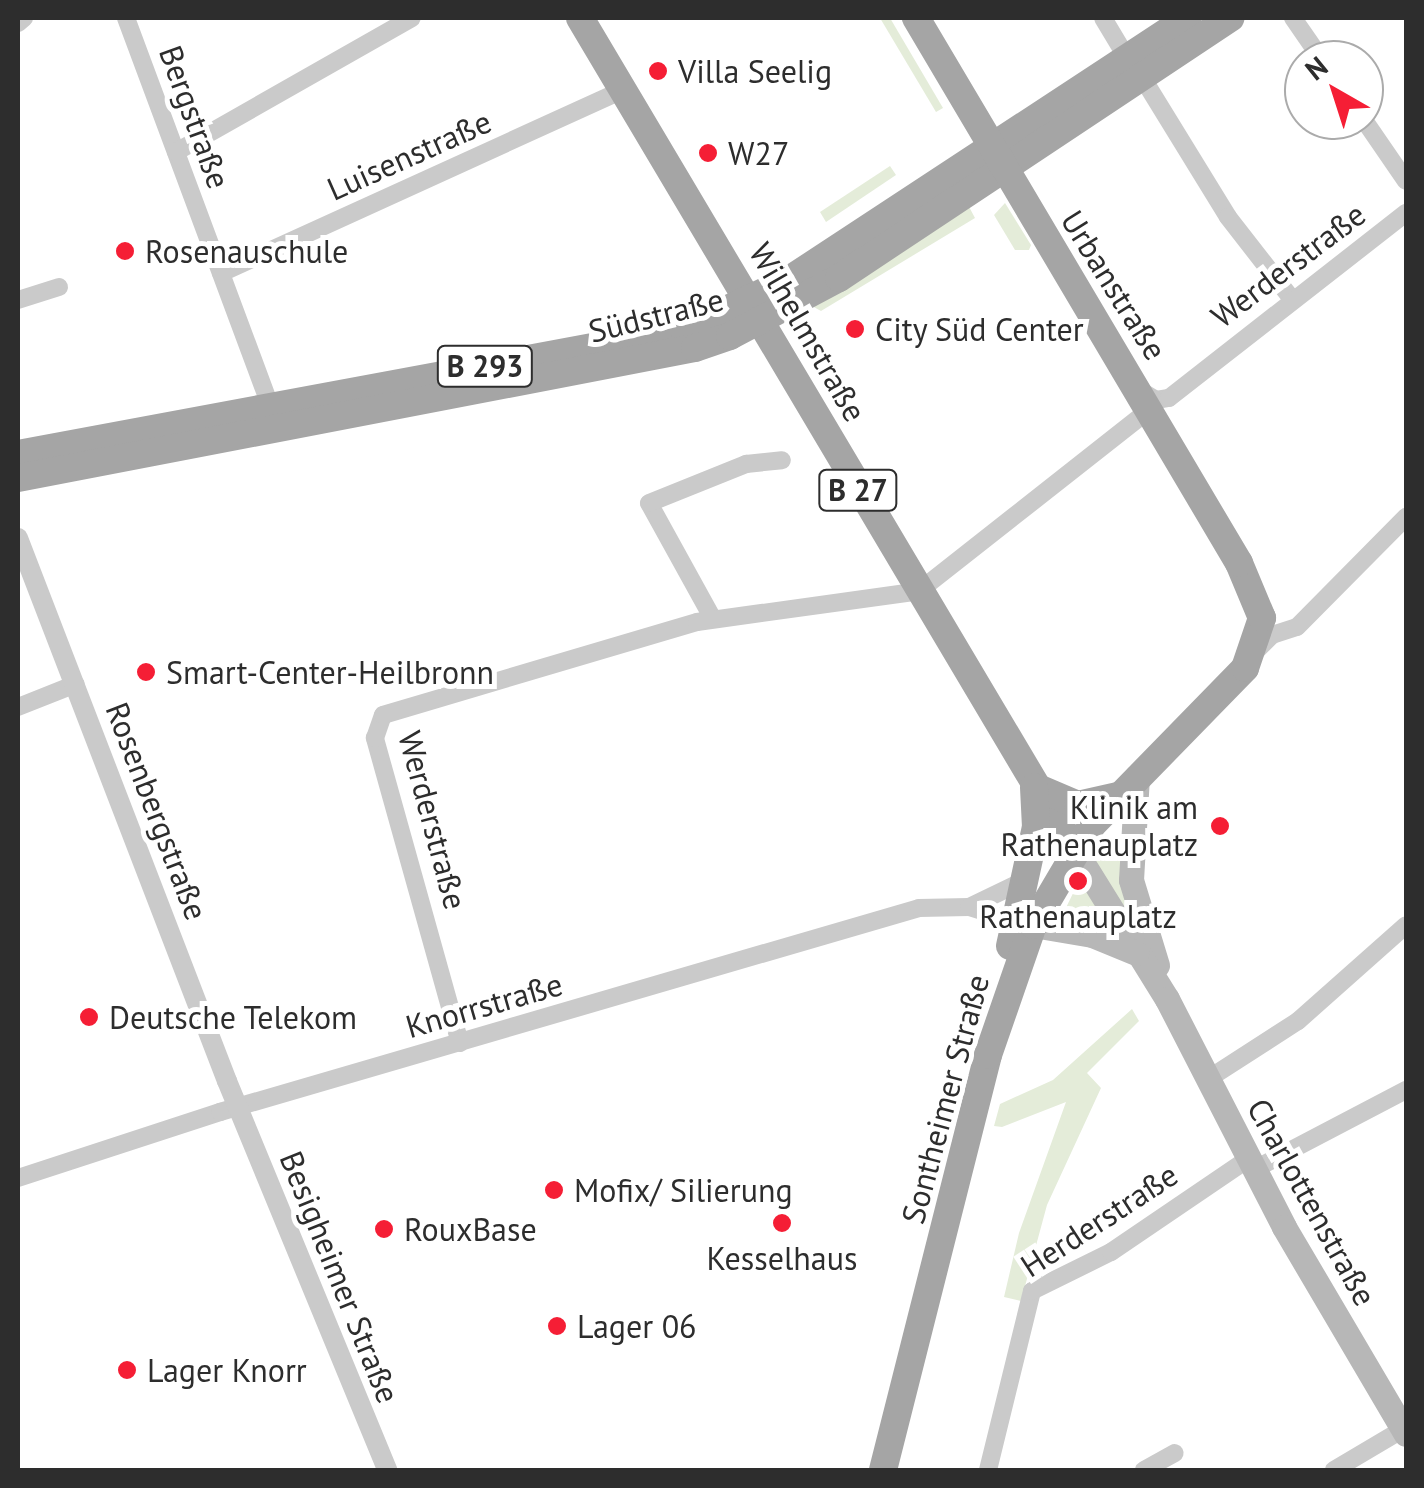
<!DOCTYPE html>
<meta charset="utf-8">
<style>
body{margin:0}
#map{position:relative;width:1424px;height:1488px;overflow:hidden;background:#fff;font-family:"PT Sans",sans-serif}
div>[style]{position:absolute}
.green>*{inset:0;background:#e4ecd9}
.minor>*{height:18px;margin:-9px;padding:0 9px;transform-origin:9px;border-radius:9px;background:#cacaca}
.tertiary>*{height:20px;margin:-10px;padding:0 10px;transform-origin:10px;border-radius:10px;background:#cacaca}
.secondary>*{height:25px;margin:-12.5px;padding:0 12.5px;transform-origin:12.5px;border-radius:12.5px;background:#b7b7b7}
.primary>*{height:28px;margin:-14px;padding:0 14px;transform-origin:14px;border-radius:14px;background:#a5a5a5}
.dots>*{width:28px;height:28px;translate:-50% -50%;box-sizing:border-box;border:5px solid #fff;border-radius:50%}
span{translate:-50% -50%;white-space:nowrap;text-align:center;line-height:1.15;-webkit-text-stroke:10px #fff;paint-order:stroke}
.shield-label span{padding:2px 8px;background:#fff;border:2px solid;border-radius:8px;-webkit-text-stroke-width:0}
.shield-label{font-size:30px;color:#2d2d2d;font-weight:700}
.poi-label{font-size:32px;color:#2d2d2d}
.left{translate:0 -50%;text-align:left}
.right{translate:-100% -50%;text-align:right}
.street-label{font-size:32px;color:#2d2d2d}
.frame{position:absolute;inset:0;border:20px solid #2d2d2d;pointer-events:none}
.north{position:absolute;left:1284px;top:40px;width:100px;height:100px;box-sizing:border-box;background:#fff;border:2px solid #ababab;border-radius:50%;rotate:321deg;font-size:28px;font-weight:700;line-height:40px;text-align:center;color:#2d2d2d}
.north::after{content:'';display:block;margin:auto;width:35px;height:45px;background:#f51e35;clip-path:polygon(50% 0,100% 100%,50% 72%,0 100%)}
</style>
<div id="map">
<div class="green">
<div style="clip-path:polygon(880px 18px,890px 18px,943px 108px,936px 112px)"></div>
<div style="clip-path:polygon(890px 166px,896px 175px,826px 222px,820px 212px)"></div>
<div style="clip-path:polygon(967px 203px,975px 218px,821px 311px,812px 306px)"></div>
<div style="clip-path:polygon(1005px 203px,1031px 245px,1029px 250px,1015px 250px,994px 215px)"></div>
<div style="clip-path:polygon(1107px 847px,1121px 848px,1135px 930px,1092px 866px)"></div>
<div style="clip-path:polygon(1080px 879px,1115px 937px,1059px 922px)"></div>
<div style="clip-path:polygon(1132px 1009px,1139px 1021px,1087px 1073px,1101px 1088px,1047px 1205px,1021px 1301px,1004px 1297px,1019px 1233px,1066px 1102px,1002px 1127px,994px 1126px,1000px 1104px,1053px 1080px)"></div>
</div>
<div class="minor">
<div style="left:126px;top:18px;width:414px;rotate:69.6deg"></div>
<div style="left:1103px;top:18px;width:47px;rotate:59deg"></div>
<div style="left:1293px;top:18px;width:51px;rotate:55.4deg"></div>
<div style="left:18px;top:23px;width:8px;rotate:-40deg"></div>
<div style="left:1142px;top:77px;width:164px;rotate:58.4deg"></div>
<div style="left:1228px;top:217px;width:103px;rotate:52.1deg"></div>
<div style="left:1364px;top:120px;width:74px;rotate:55.5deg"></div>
<div style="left:176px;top:152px;width:271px;rotate:-29.6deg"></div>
<div style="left:221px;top:273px;width:442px;rotate:-24.5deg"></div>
<div style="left:18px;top:300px;width:43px;rotate:-17.6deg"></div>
<div style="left:1141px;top:391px;width:17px;rotate:31deg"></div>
<div style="left:1156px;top:400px;width:13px;rotate:-9deg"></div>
<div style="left:1169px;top:398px;width:301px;rotate:-38deg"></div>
<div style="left:713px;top:619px;width:132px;rotate:-118.9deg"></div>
<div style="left:649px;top:503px;width:105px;rotate:-21.9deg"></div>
<div style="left:746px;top:464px;width:36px;rotate:-6deg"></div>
<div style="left:1254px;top:653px;width:25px;rotate:-45deg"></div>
<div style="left:1272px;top:635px;width:26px;rotate:-18deg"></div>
<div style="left:1297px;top:627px;width:155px;rotate:-45.3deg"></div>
<div style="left:18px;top:707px;width:62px;rotate:-21.6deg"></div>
<div style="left:969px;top:907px;width:54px;rotate:17.1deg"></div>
<div style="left:460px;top:1043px;width:317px;rotate:-105.6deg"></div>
<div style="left:375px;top:738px;width:24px;rotate:-71deg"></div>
<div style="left:383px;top:715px;width:327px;rotate:-16.5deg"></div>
<div style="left:697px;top:622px;width:224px;rotate:-7.9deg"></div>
<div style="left:919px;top:591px;width:294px;rotate:-38.2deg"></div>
<div style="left:1208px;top:1079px;width:107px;rotate:-32.8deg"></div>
<div style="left:1298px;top:1021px;width:144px;rotate:-41.6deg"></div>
<div style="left:1253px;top:1170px;width:173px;rotate:-27.6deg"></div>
<div style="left:18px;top:1178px;width:213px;rotate:-18.1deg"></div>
<div style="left:220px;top:1112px;width:728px;rotate:-16.27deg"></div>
<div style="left:919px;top:908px;width:50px;rotate:-1.1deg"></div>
<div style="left:969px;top:907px;width:62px;rotate:-25.7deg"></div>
<div style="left:988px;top:1470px;width:184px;rotate:-76.2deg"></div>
<div style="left:1032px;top:1291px;width:88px;rotate:-26.3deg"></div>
<div style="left:1111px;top:1252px;width:166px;rotate:-34.2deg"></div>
<div style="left:1144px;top:1470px;width:35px;rotate:-29deg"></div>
<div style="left:1334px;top:1470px;width:80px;rotate:-30.7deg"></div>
</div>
<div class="tertiary">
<div style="left:18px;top:538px;width:582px;rotate:68.95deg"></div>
<div style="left:227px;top:1081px;width:421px;rotate:67.6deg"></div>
</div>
<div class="secondary">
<div style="left:1137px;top:776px;width:104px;rotate:93.3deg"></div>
<div style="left:1131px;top:880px;width:89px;rotate:73deg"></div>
<div style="left:1074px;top:849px;width:176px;rotate:58.2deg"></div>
<div style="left:1167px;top:999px;width:256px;rotate:62.8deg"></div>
<div style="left:1284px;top:1227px;width:240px;rotate:59.5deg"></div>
<div style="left:1033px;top:925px;width:60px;rotate:9.6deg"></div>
<div style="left:1092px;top:935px;width:48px;rotate:22.2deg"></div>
</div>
<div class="primary">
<div style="left:580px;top:18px;width:967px;rotate:59.27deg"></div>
<div style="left:18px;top:454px;width:677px;rotate:-10.55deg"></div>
<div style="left:684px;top:330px;width:116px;rotate:-25.5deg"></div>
<div style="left:789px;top:280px;width:477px;rotate:-33.3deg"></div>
<div style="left:18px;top:478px;width:689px;rotate:-10.87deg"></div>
<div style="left:695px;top:348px;width:37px;rotate:-19deg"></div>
<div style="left:730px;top:336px;width:123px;rotate:-28deg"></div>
<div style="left:839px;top:278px;width:470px;rotate:-33.6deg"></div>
<div style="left:1036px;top:787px;width:46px;rotate:23.2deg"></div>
<div style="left:1078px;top:805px;width:41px;rotate:-12.7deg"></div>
<div style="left:1010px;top:946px;width:122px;rotate:-77.7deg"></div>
<div style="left:1036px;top:827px;width:40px;rotate:-92.9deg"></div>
<div style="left:883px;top:1470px;width:428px;rotate:-75.8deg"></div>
<div style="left:988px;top:1055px;width:138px;rotate:-70.9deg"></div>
<div style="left:1033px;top:925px;width:116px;rotate:-59.5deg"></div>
<div style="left:1092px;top:825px;width:219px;rotate:-45.7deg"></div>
<div style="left:1245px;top:668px;width:53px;rotate:-71.2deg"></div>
<div style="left:1262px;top:618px;width:60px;rotate:-112.7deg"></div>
<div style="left:1239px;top:563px;width:634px;rotate:-120.65deg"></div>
</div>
<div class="dots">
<div style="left:658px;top:71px;background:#f51e35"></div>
<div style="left:708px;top:153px;background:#f51e35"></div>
<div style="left:125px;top:251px;background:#f51e35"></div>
<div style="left:855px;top:329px;background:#f51e35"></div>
<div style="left:146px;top:672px;background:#f51e35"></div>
<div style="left:1220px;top:826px;background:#f51e35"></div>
<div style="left:1078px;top:881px;background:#f51e35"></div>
<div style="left:89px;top:1017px;background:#f51e35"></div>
<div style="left:554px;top:1190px;background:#f51e35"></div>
<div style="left:782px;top:1223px;background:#f51e35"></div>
<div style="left:384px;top:1229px;background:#f51e35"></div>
<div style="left:557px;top:1326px;background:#f51e35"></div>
<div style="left:127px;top:1370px;background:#f51e35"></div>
</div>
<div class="shield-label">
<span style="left:485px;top:366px">B 293</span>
<span style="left:858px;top:490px">B 27</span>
</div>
<div class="poi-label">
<span class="left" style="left:678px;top:71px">Villa Seelig</span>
<span class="left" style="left:728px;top:153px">W27</span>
<span class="left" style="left:145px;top:251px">Rosenauschule</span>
<span class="left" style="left:875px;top:329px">City Süd Center</span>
<span class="left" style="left:166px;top:672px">Smart-Center-Heilbronn</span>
<span class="right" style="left:1198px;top:826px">Klinik am<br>Rathenauplatz</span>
<span style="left:1078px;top:916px">Rathenauplatz</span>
<span class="left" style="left:109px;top:1017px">Deutsche Telekom</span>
<span class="left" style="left:574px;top:1190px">Mofix/ Silierung</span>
<span class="left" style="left:404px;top:1229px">RouxBase</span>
<span style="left:782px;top:1258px">Kesselhaus</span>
<span class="left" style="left:577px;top:1326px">Lager 06</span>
<span class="left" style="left:147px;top:1370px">Lager Knorr</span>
</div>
<div class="street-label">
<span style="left:195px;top:117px;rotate:70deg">Bergstraße</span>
<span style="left:409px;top:155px;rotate:-24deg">Luisenstraße</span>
<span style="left:1288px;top:265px;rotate:-37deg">Werderstraße</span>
<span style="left:1114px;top:285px;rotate:58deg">Urbanstraße</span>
<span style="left:656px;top:315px;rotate:-14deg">Südstraße</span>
<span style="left:808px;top:332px;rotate:60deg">Wilhelmstraße</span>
<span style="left:157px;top:811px;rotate:69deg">Rosenbergstraße</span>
<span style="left:433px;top:820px;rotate:75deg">Werderstraße</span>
<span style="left:484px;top:1005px;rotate:-16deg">Knorrstraße</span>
<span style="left:945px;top:1099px;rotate:-75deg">Sontheimer Straße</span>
<span style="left:1312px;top:1202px;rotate:61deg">Charlottenstraße</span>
<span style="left:1099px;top:1220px;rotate:-33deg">Herderstraße</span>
<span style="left:340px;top:1277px;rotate:68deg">Besigheimer Straße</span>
</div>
<div class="frame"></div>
<div class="north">N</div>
</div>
